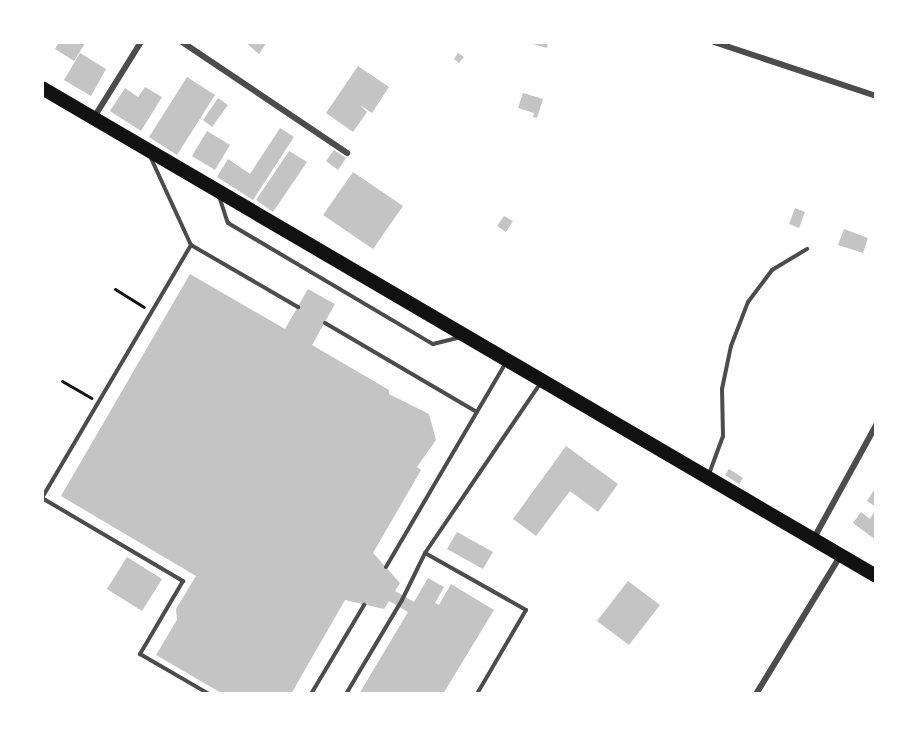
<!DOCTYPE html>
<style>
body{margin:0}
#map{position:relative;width:918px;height:736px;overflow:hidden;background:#fff;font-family:"Crimson Pro",serif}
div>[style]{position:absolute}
.building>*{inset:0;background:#c4c4c4}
.path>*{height:3px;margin:-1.5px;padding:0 1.5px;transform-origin:1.5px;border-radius:1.5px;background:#111}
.service>*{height:4px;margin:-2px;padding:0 2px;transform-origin:2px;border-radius:2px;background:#4c4c4c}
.minor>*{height:6px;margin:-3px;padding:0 3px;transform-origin:3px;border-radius:3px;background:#4c4c4c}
.trunk>*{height:14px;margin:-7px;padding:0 7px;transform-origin:7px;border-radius:7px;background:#111}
span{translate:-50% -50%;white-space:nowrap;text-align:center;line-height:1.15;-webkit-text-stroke:6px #fff;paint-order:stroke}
.frame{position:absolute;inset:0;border:44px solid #fff;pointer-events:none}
</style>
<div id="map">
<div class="building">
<div style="clip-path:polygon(59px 42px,86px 42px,74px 61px,55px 49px)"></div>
<div style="clip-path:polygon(245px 42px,267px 42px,259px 54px)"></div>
<div style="clip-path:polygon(526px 42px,548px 42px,547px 48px)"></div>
<div style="clip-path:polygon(80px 53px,106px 69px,91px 96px,64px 80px)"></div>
<div style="clip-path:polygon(458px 53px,464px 57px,459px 63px,454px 59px)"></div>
<div style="clip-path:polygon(358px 66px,389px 87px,372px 113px,360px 105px,367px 112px,353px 132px,326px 113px)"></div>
<div style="clip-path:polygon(187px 77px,215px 95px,177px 155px,149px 137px)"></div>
<div style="clip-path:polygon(145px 87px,162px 97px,141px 131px,110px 111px,125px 88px,138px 97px)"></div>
<div style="clip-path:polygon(523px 93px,543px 99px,537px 118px,533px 117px,534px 113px,518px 108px)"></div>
<div style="clip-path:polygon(218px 98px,228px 105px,212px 127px,203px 120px)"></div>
<div style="clip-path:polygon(280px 128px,294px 137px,253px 200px,217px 177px,228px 159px,250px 174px)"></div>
<div style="clip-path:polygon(207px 131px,230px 145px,215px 170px,192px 156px)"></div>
<div style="clip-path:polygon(334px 150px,346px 158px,338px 170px,326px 161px)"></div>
<div style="clip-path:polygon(289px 151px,307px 162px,273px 212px,256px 200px)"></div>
<div style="clip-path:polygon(353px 172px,403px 206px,373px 249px,323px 215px)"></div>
<div style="clip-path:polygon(795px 208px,805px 212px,799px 228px,789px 224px)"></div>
<div style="clip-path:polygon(504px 216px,513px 221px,506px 232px,497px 226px)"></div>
<div style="clip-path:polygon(844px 229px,868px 238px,863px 253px,838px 245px)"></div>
<div style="clip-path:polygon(190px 274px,285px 329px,308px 289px,335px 304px,312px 345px,389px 390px,389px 394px,429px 414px,436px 440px,417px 467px,421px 470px,373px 553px,400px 583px,395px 591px,414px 602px,428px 578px,444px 587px,435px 603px,439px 605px,451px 584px,494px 610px,443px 694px,359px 694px,408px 612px,389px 601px,384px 609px,345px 600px,291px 694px,223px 694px,156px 655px,177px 620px,176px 609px,196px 576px,61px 496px)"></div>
<div style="clip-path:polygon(566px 446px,618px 484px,598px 512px,570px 491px,536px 536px,513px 519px)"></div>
<div style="clip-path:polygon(729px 469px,743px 478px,739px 484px,725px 475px)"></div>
<div style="clip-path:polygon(874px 490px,876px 491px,876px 507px,867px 501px)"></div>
<div style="clip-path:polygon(876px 508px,876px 540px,853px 523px,861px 512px,870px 519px)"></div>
<div style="clip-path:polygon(457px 532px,493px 552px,483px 569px,447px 549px)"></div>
<div style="clip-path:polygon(127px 557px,162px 579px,142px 611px,107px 589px)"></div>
<div style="clip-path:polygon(628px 581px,660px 605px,629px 645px,597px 621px)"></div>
</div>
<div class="path">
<div style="left:115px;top:289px;width:34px;rotate:32deg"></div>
<div style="left:62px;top:381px;width:34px;rotate:30deg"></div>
</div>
<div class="service">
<div style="left:150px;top:156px;width:98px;rotate:65.3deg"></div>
<div style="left:191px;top:245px;width:124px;rotate:30.1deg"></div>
<div style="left:219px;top:196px;width:28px;rotate:72deg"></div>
<div style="left:228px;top:223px;width:238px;rotate:30.6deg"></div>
<div style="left:433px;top:344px;width:29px;rotate:-14deg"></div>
<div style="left:191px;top:245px;width:294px;rotate:120.5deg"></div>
<div style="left:42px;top:498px;width:164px;rotate:30.5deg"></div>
<div style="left:183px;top:581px;width:85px;rotate:120.5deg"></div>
<div style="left:140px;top:654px;width:80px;rotate:30.1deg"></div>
<div style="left:325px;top:323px;width:176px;rotate:30.4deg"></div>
<div style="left:709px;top:474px;width:40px;rotate:-69.8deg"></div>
<div style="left:723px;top:436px;width:47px;rotate:-91.2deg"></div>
<div style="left:722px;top:389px;width:44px;rotate:-78.2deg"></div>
<div style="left:731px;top:346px;width:47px;rotate:-68.9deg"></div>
<div style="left:748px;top:302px;width:40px;rotate:-53deg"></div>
<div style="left:772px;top:270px;width:41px;rotate:-31deg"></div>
<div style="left:425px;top:553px;width:116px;rotate:29.4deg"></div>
<div style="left:526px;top:610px;width:97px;rotate:120.3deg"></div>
<div style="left:386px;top:567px;width:235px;rotate:-59.6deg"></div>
<div style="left:311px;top:694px;width:104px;rotate:-59.2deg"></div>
<div style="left:346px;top:694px;width:109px;rotate:-59.2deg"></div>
<div style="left:402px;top:600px;width:52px;rotate:-63.9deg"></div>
<div style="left:425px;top:553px;width:204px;rotate:-55.8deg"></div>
</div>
<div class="minor">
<div style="left:182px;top:42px;width:199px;rotate:33.9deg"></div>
<div style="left:714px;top:42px;width:171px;rotate:18.4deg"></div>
<div style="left:93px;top:119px;width:91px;rotate:-58.1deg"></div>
<div style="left:814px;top:538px;width:129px;rotate:-61.2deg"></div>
<div style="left:756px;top:694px;width:163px;rotate:-58.6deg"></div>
</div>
<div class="trunk">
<div style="left:42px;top:88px;width:966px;rotate:30.33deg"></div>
</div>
<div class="frame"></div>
</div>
